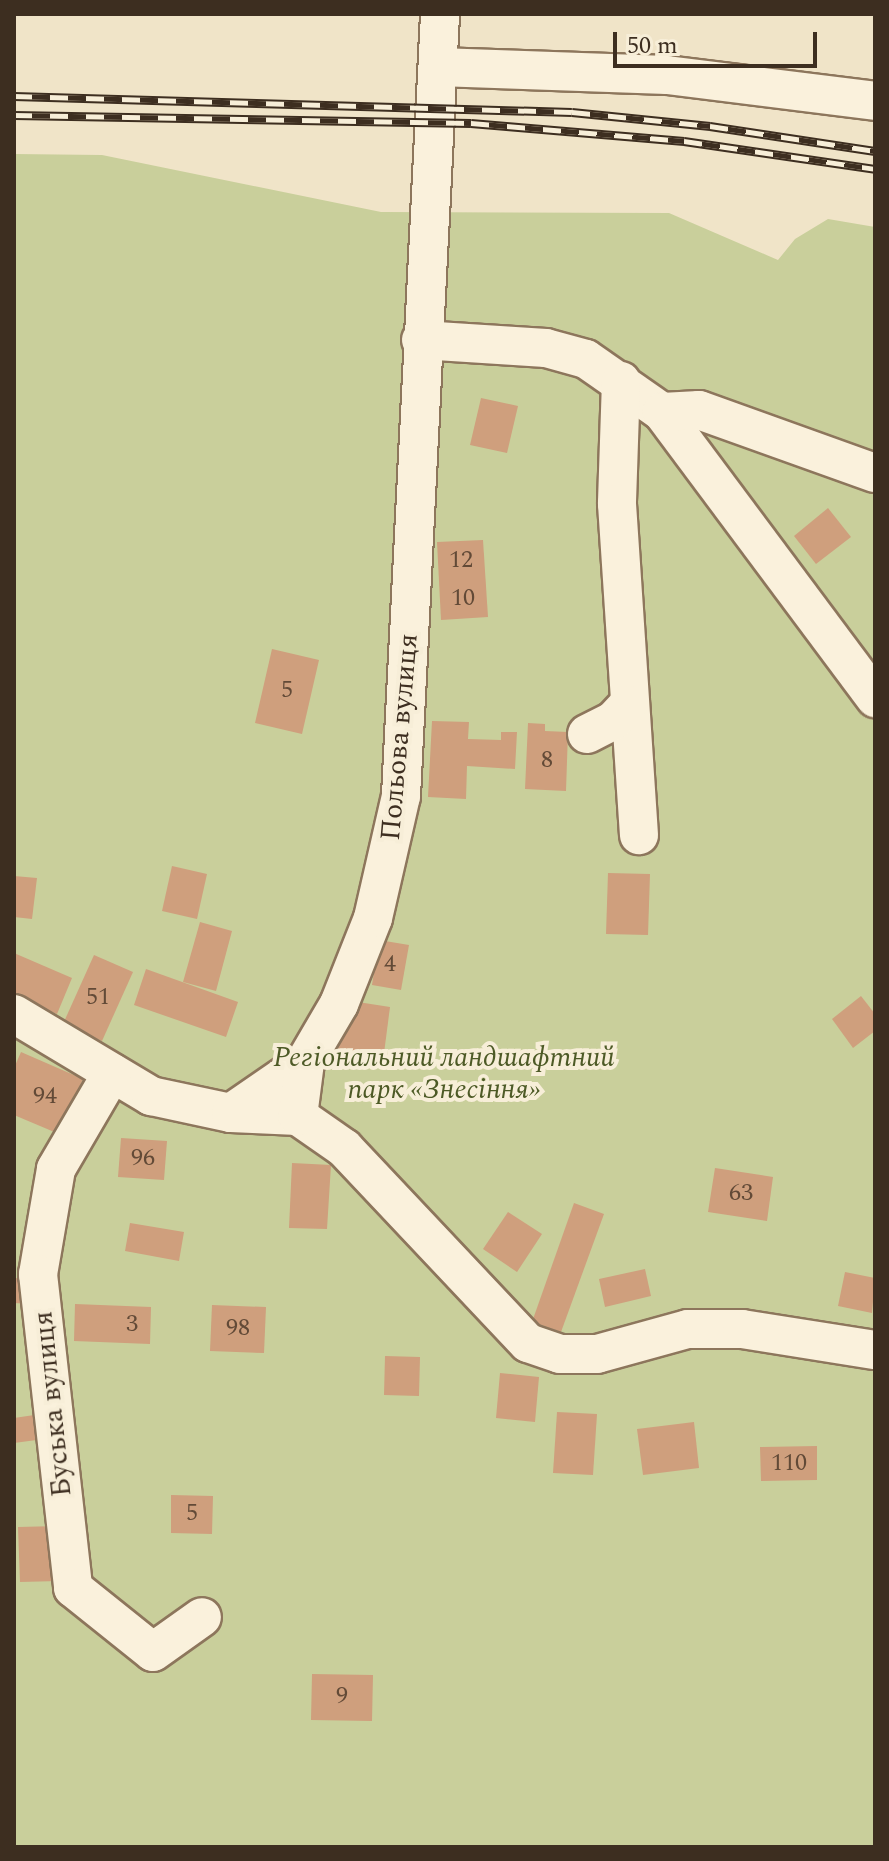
<!DOCTYPE html>
<meta charset="utf-8">
<style>
body{margin:0}
#map{position:relative;width:889px;height:1861px;overflow:hidden;background:#f0e4c8;font-family:Spectral,serif}
div>[style]{position:absolute}
.green>*{inset:0;background:#c9cf9b}
.building>*{inset:0;background:#cf9f7d}
.roads{filter:drop-shadow(2px 0 #8d765c) drop-shadow(-2px 0 #8d765c) drop-shadow(0 2px #8d765c) drop-shadow(0 -2px #8d765c)}
.minor>*{height:38px;margin:-19px;padding:0 19px;transform-origin:19px;border-radius:19px;background:#faf1dc}
.rail>*{height:9px;margin-top:-4.5px;transform-origin:0;background:repeating-linear-gradient(90deg,#f7eed8 0 18px,#3d2e20 0 36px);box-sizing:border-box;border-block:2px solid #3d2e20}
span{translate:-50% -50%;white-space:nowrap;text-align:center;line-height:1.15;-webkit-text-stroke:8px #f7eed8;paint-order:stroke}
.number-label{font-size:24px;color:#624a37}
.number-label span{-webkit-text-stroke-width:0}
.street-label{font-size:28px;color:#3d2e20}
.park-label{font-size:28px;color:#4d5a26;font-style:italic}
.frame{position:absolute;inset:0;border:16px solid #3d2e20;pointer-events:none}
.scale{position:absolute;left:613px;top:32px;width:204px;height:36px;box-sizing:border-box;border:4px solid #3d2e20;border-top:0;padding-left:10px;font-size:24px;line-height:28px;white-space:nowrap;color:#3d2e20;-webkit-text-stroke:6px #f7eed8;paint-order:stroke}
</style>
<div id="map">
<div class="green">
<div style="clip-path:polygon(14px 154px,102px 155px,381px 212px,669px 213px,778px 260px,795px 239px,828px 219px,875px 227px,875px 1847px,14px 1847px)"></div>
</div>
<div class="building">
<div style="clip-path:polygon(481px 398px,518px 406px,507px 453px,470px 445px)"></div>
<div style="clip-path:polygon(828px 508px,851px 537px,816px 564px,794px 536px)"></div>
<div style="clip-path:polygon(483px 540px,488px 617px,441px 620px,437px 542px)"></div>
<div style="clip-path:polygon(272px 649px,319px 660px,302px 734px,255px 723px)"></div>
<div style="clip-path:polygon(432px 721px,469px 722px,468px 739px,501px 740px,501px 732px,517px 732px,515px 769px,467px 766px,466px 799px,428px 797px)"></div>
<div style="clip-path:polygon(528px 723px,545px 724px,545px 731px,568px 732px,566px 791px,525px 789px)"></div>
<div style="clip-path:polygon(172px 866px,207px 874px,197px 919px,162px 911px)"></div>
<div style="clip-path:polygon(608px 873px,650px 874px,648px 935px,606px 934px)"></div>
<div style="clip-path:polygon(14px 876px,37px 878px,32px 919px,14px 917px)"></div>
<div style="clip-path:polygon(200px 922px,232px 931px,216px 991px,183px 982px)"></div>
<div style="clip-path:polygon(379px 940px,409px 945px,401px 990px,372px 985px)"></div>
<div style="clip-path:polygon(14px 953px,72px 978px,57px 1014px,14px 996px)"></div>
<div style="clip-path:polygon(94px 955px,133px 972px,102px 1041px,63px 1024px)"></div>
<div style="clip-path:polygon(146px 969px,238px 1002px,226px 1037px,134px 1005px)"></div>
<div style="clip-path:polygon(861px 996px,875px 1014px,875px 1031px,853px 1048px,832px 1019px)"></div>
<div style="clip-path:polygon(345px 1000px,390px 1007px,383px 1061px,337px 1055px)"></div>
<div style="clip-path:polygon(21px 1052px,83px 1079px,59px 1134px,14px 1115px,14px 1068px)"></div>
<div style="clip-path:polygon(121px 1138px,167px 1141px,164px 1180px,118px 1177px)"></div>
<div style="clip-path:polygon(292px 1163px,331px 1165px,327px 1229px,289px 1228px)"></div>
<div style="clip-path:polygon(715px 1168px,773px 1177px,767px 1221px,708px 1212px)"></div>
<div style="clip-path:polygon(574px 1203px,604px 1214px,561px 1332px,532px 1322px)"></div>
<div style="clip-path:polygon(508px 1212px,542px 1234px,517px 1272px,483px 1249px)"></div>
<div style="clip-path:polygon(130px 1223px,184px 1232px,179px 1261px,125px 1251px)"></div>
<div style="clip-path:polygon(645px 1269px,651px 1296px,605px 1307px,599px 1279px)"></div>
<div style="clip-path:polygon(845px 1272px,875px 1278px,872px 1313px,838px 1306px)"></div>
<div style="clip-path:polygon(14px 1278px,31px 1279px,30px 1304px,14px 1303px)"></div>
<div style="clip-path:polygon(75px 1304px,151px 1307px,150px 1344px,74px 1341px)"></div>
<div style="clip-path:polygon(212px 1305px,266px 1307px,264px 1353px,210px 1351px)"></div>
<div style="clip-path:polygon(385px 1356px,420px 1357px,419px 1396px,384px 1395px)"></div>
<div style="clip-path:polygon(500px 1373px,539px 1377px,535px 1422px,496px 1418px)"></div>
<div style="clip-path:polygon(557px 1412px,597px 1414px,593px 1475px,553px 1473px)"></div>
<div style="clip-path:polygon(41px 1414px,44px 1439px,14px 1443px,14px 1418px)"></div>
<div style="clip-path:polygon(694px 1422px,699px 1468px,643px 1475px,637px 1429px)"></div>
<div style="clip-path:polygon(817px 1446px,817px 1480px,761px 1481px,760px 1447px)"></div>
<div style="clip-path:polygon(171px 1495px,213px 1496px,212px 1534px,171px 1533px)"></div>
<div style="clip-path:polygon(58px 1526px,59px 1581px,20px 1582px,18px 1527px)"></div>
<div style="clip-path:polygon(312px 1674px,373px 1675px,372px 1721px,311px 1720px)"></div>
</div>
<div class="roads">
<div class="minor">
<div style="left:438px;top:67px;width:229px;rotate:2deg"></div>
<div style="left:667px;top:75px;width:210px;rotate:7.1deg"></div>
<div style="left:421px;top:340px;width:125px;rotate:3.7deg"></div>
<div style="left:546px;top:348px;width:41px;rotate:15.4deg"></div>
<div style="left:586px;top:359px;width:93px;rotate:34.9deg"></div>
<div style="left:662px;top:412px;width:357px;rotate:53.3deg"></div>
<div style="left:621px;top:381px;width:123px;rotate:91.9deg"></div>
<div style="left:617px;top:504px;width:332px;rotate:86.2deg"></div>
<div style="left:662px;top:412px;width:37px;rotate:-3deg"></div>
<div style="left:699px;top:410px;width:187px;rotate:19.7deg"></div>
<div style="left:587px;top:734px;width:29px;rotate:-27deg"></div>
<div style="left:613px;top:721px;width:22px;rotate:-47deg"></div>
<div style="left:14px;top:1014px;width:160px;rotate:30.9deg"></div>
<div style="left:151px;top:1096px;width:82px;rotate:12deg"></div>
<div style="left:231px;top:1113px;width:67px;rotate:2.6deg"></div>
<div style="left:298px;top:1116px;width:56px;rotate:34.8deg"></div>
<div style="left:344px;top:1148px;width:268px;rotate:46.7deg"></div>
<div style="left:528px;top:1343px;width:34px;rotate:19deg"></div>
<div style="left:560px;top:1354px;width:37px"></div>
<div style="left:597px;top:1354px;width:94px;rotate:-15.4deg"></div>
<div style="left:688px;top:1329px;width:54px"></div>
<div style="left:742px;top:1329px;width:135px;rotate:9deg"></div>
<div style="left:112px;top:1073px;width:111px;rotate:120.3deg"></div>
<div style="left:56px;top:1169px;width:107px;rotate:99.7deg"></div>
<div style="left:38px;top:1274px;width:316px;rotate:83.6deg"></div>
<div style="left:73px;top:1588px;width:102px;rotate:38.7deg"></div>
<div style="left:153px;top:1652px;width:60px;rotate:-35.5deg"></div>
<div style="left:231px;top:1113px;width:90px;rotate:-34.6deg"></div>
<div style="left:298px;top:1116px;width:54px;rotate:-82.6deg"></div>
<div style="left:305px;top:1062px;width:67px;rotate:-59.6deg"></div>
<div style="left:339px;top:1004px;width:92px;rotate:-68.4deg"></div>
<div style="left:373px;top:918px;width:125px;rotate:-77.1deg"></div>
<div style="left:401px;top:796px;width:783px;rotate:-87.14deg"></div>
</div>
</div>
<div class="rail">
<div style="left:14px;top:96px;width:558px;rotate:1.64deg"></div>
<div style="left:572px;top:112px;width:139px;rotate:5.8deg"></div>
<div style="left:710px;top:126px;width:167px;rotate:8.6deg"></div>
<div style="left:14px;top:115px;width:457px;rotate:1deg"></div>
<div style="left:471px;top:123px;width:214px;rotate:4.8deg"></div>
<div style="left:684px;top:141px;width:193px;rotate:8.3deg"></div>
</div>
<div class="number-label">
<span style="left:461px;top:561px">12</span>
<span style="left:463px;top:599px">10</span>
<span style="left:287px;top:691px">5</span>
<span style="left:547px;top:761px">8</span>
<span style="left:390px;top:965px">4</span>
<span style="left:98px;top:998px">51</span>
<span style="left:45px;top:1097px">94</span>
<span style="left:143px;top:1159px">96</span>
<span style="left:741px;top:1194px">63</span>
<span style="left:132px;top:1325px">3</span>
<span style="left:238px;top:1329px">98</span>
<span style="left:789px;top:1464px">110</span>
<span style="left:192px;top:1514px">5</span>
<span style="left:342px;top:1697px">9</span>
</div>
<div class="street-label">
<span style="left:400px;top:737px;rotate:-85deg">Польова вулиця</span>
<span style="left:53px;top:1404px;rotate:-96deg">Буська вулиця</span>
</div>
<div class="park-label">
<span style="left:444px;top:1074px">Регіональний ландшафтний<br>парк «Знесіння»</span>
</div>
<div class="frame"></div>
<div class="scale">50 m</div>
</div>
